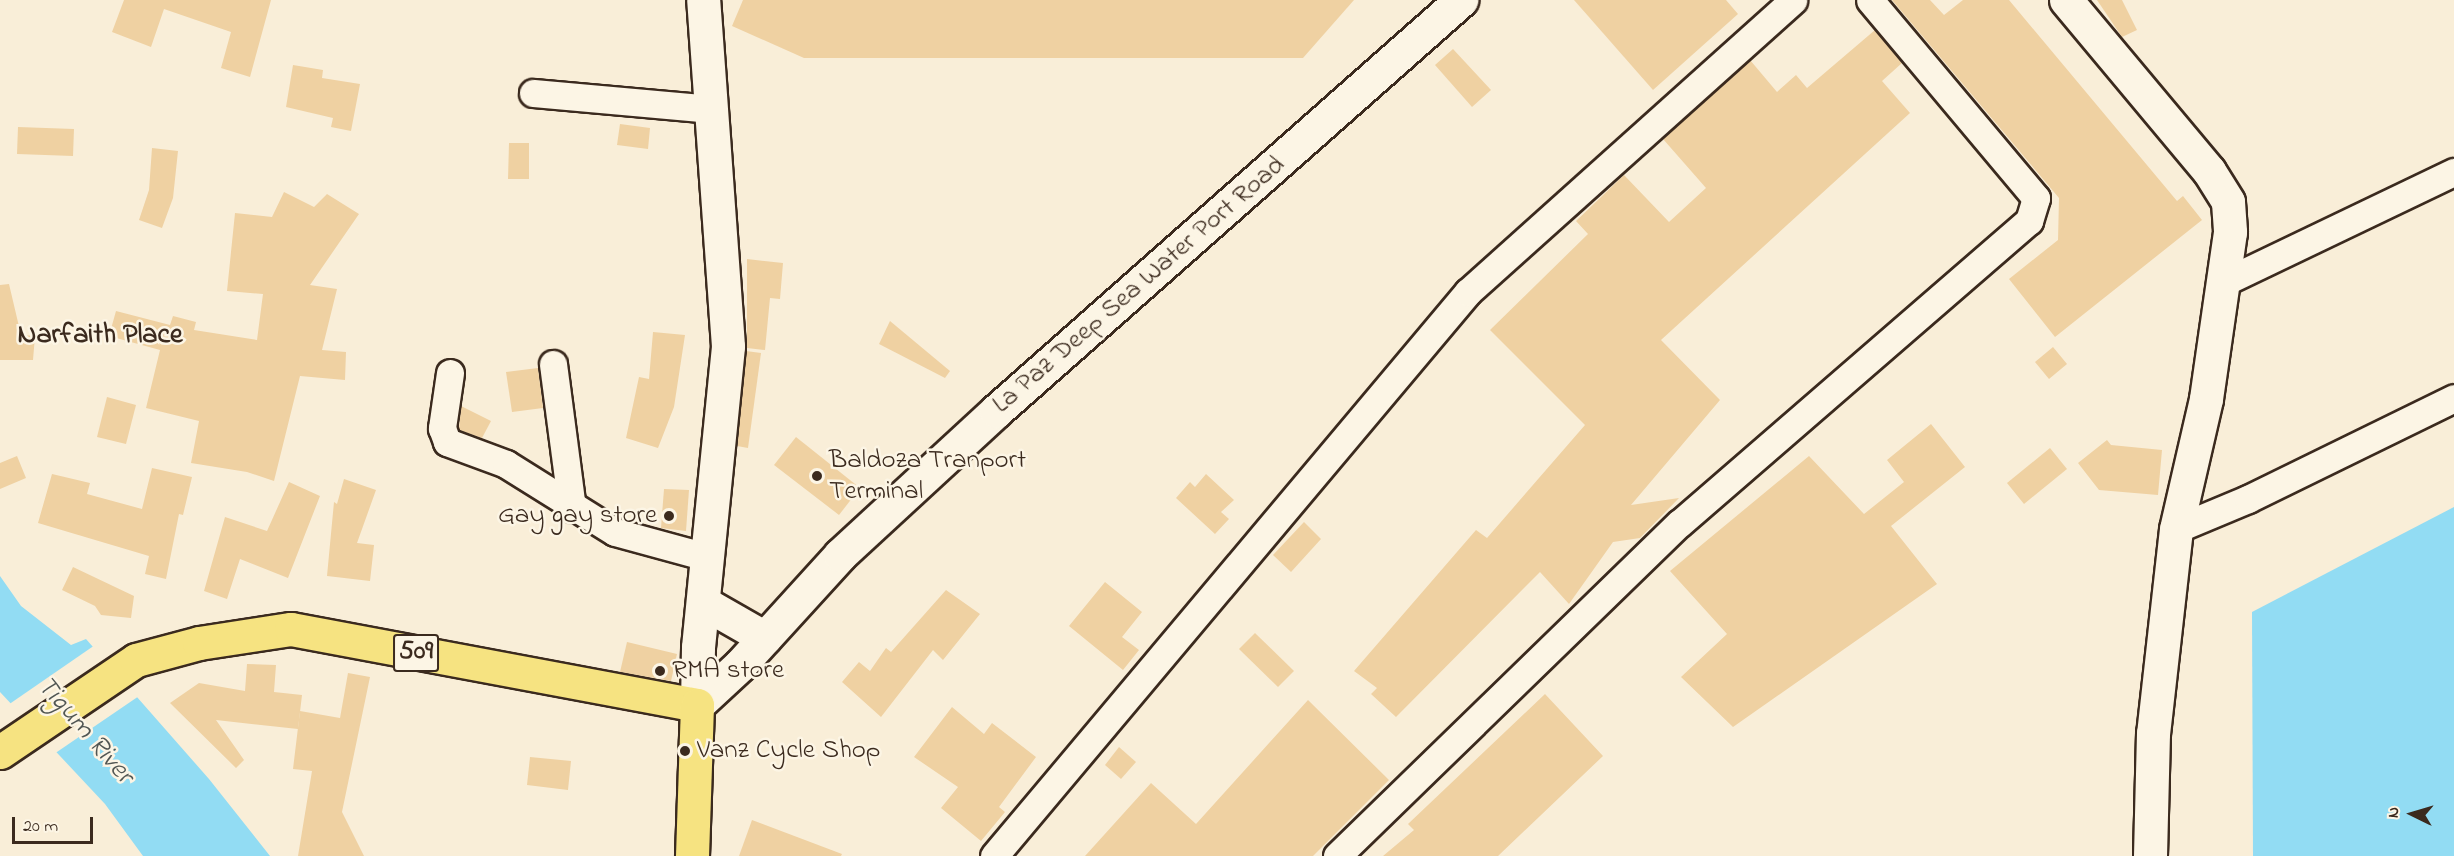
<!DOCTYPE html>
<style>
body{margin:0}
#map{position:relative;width:2454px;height:856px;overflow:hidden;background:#f9eed8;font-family:"Indie Flower",sans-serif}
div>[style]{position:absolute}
.water>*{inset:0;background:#92dcf3}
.pier>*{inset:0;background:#f9eed8}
.building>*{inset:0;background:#efd1a2}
.roads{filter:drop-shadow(2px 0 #3b2a1e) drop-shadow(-2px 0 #3b2a1e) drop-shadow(0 2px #3b2a1e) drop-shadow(0 -2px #3b2a1e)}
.street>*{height:27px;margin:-13.5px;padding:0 13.5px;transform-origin:13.5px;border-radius:13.5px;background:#fcf5e5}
.secondary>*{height:33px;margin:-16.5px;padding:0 16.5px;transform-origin:16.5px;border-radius:16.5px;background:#fcf5e5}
.primary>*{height:33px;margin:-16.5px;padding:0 16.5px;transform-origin:16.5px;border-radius:16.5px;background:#f6e381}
.dots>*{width:16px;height:16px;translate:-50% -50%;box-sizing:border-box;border:3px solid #fcf5e5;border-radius:50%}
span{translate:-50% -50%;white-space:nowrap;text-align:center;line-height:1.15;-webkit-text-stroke:5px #fcf5e5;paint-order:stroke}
.shield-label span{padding:2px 4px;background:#fcf5e5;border:2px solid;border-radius:4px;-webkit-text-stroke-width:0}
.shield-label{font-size:26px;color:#3b2a1e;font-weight:700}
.street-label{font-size:27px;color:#3b2a1e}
.poi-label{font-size:27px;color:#3b2a1e}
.left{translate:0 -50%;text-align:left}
.right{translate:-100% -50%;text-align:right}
.neighbourhood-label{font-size:28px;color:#3b2a1e;font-weight:700}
.water-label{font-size:28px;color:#515653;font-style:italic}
.north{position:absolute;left:2382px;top:784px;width:60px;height:60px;-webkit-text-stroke:4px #fcf5e5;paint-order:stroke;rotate:275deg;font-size:16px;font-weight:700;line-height:24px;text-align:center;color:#3b2a1e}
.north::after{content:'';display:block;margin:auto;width:21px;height:27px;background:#3b2a1e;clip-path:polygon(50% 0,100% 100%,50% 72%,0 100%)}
.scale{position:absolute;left:12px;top:817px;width:81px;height:27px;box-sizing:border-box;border:3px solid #3b2a1e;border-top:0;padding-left:8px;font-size:18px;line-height:21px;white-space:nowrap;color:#3b2a1e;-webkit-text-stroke:4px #fcf5e5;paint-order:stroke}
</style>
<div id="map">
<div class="water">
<div style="clip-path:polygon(2454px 507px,2454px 856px,2253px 856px,2252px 612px)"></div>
<div style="clip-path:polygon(0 576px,21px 606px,71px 645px,86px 639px,209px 779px,270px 856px,143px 856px,105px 804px,0 692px)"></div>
</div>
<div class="pier">
<div style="clip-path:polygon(95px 645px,139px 696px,54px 754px,8px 705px)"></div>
</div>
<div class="building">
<div style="clip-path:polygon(124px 0,271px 0,250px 77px,221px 68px,231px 32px,164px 9px,151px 47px,112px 32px)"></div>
<div style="clip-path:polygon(743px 0,1354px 0,1303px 58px,804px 58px,732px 26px)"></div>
<div style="clip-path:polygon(1574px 0,1726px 0,1738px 14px,1653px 90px)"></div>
<div style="clip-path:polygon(1892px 0,1930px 0,1944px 15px,1963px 0,2009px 0,2177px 201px,2183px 196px,2202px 220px,2055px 337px,2009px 279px,2058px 240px,2059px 198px)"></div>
<div style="clip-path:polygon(2097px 0,2122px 0,2137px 30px,2122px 37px)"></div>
<div style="clip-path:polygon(1875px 30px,1902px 63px,1882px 81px,1910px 113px,1661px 340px,1720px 400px,1631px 505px,1679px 498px,1640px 538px,1613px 542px,1569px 604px,1540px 572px,1396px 717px,1371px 694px,1377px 688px,1354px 671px,1476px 530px,1487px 538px,1585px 425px,1490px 330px,1588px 234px,1576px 221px,1624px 175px,1669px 222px,1706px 188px,1663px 139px,1750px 60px,1777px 92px,1796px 75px,1807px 88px)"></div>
<div style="clip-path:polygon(1453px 49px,1491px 90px,1472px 107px,1435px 65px)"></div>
<div style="clip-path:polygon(293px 65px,323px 70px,322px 78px,360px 84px,351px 131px,331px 127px,333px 118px,286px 107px)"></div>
<div style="clip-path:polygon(620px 124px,650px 128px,648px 149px,617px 145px)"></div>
<div style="clip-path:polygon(18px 127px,74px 129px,73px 156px,17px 154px)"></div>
<div style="clip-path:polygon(509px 143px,529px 143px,529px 179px,508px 179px)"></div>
<div style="clip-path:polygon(152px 148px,178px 151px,173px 198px,162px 228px,139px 220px,149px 190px)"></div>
<div style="clip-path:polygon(284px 192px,314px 207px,327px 194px,359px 214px,310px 285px,337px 289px,322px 350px,346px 352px,345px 380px,300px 376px,274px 481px,247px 472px,191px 463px,199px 421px,146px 408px,160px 350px,109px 336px,116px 311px,170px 325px,173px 316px,196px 322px,194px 330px,257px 340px,263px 294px,227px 291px,235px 213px,272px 217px)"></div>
<div style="clip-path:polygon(747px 259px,783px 263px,780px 299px,770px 298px,765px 350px,747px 348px)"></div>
<div style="clip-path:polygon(9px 284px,21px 335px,35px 336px,33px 360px,0 360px,0 285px)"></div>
<div style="clip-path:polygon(890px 321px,950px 371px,945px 378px,879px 344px)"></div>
<div style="clip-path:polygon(653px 332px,685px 335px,674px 407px,658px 448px,626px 438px,639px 377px,649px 379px)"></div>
<div style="clip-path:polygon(2053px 347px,2067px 364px,2049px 379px,2035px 362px)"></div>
<div style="clip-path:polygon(746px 351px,761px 353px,748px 448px,737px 446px)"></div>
<div style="clip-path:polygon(538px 368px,543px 408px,512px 412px,506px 372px)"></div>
<div style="clip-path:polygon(107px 397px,136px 405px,126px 444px,97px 437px)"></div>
<div style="clip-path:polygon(461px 406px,491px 421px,482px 438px,459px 430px)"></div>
<div style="clip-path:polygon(1931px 424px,1965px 467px,1891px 526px,1937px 584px,1733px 727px,1681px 677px,1727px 634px,1670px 571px,1809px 456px,1864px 514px,1904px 482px,1887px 460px)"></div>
<div style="clip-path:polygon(796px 437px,860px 488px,839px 515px,774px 465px)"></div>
<div style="clip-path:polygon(2107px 440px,2111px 445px,2162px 450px,2158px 495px,2099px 490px,2078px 463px)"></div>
<div style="clip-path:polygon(2050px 448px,2067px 469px,2024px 504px,2007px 483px)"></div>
<div style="clip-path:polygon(17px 456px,26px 478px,0 489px,0 463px)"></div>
<div style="clip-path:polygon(152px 468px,192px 477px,183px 515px,179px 514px,166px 579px,145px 574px,149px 556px,38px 523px,52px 474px,90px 483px,87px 494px,142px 509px)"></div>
<div style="clip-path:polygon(1206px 474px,1234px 500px,1221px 512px,1229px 519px,1215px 534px,1176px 498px,1190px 482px,1195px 487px)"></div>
<div style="clip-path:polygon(344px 479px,376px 490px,357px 543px,374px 545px,370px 581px,327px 576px,334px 502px,337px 504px)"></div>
<div style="clip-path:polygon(289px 482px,320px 496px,288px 578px,240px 559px,227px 599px,204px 591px,225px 517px,267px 531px)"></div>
<div style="clip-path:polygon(664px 489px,689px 490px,686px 531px,661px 528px)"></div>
<div style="clip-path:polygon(1304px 522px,1321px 539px,1291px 572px,1273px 555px)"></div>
<div style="clip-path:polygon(73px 567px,134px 596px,131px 618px,101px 615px,95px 606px,62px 590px)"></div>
<div style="clip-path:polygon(1105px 582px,1142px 612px,1122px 637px,1139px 650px,1123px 670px,1069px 626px)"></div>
<div style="clip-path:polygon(946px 590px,980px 614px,943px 660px,933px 650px,881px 717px,842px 682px,859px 662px,870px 671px,886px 648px,891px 652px)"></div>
<div style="clip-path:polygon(1255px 633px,1294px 671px,1278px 687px,1239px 649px)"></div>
<div style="clip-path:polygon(627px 642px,677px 654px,671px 681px,620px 672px)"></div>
<div style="clip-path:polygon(247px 664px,276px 665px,274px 692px,302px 695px,298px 729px,216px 720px,244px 760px,236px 768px,170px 703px,199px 683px,245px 691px)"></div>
<div style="clip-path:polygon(348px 673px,370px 677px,342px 812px,364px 856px,298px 856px,312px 771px,293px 769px,300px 711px,340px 718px)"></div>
<div style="clip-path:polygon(1545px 694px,1603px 756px,1498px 856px,1383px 856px,1414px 830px,1408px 824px)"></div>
<div style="clip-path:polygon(1308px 700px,1389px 780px,1313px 856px,1085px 856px,1151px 783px,1196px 824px)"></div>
<div style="clip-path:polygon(952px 707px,984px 734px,992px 723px,1036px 757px,999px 807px,1005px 812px,981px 841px,941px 808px,958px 787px,914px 757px)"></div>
<div style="clip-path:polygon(1119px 747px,1136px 762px,1121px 779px,1105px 765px)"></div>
<div style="clip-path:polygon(530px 757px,571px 761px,568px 790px,527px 785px)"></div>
<div style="clip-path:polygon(752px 820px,842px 854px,841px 856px,739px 856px)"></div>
</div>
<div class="roads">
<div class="street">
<div style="left:533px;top:93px;width:180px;rotate:5.1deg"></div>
<div style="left:2222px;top:283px;width:257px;rotate:-25.6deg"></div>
<div style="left:553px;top:364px;width:145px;rotate:82.5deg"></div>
<div style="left:450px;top:373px;width:56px;rotate:98.3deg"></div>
<div style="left:442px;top:428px;width:15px;rotate:70deg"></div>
<div style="left:447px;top:442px;width:63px;rotate:20.4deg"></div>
<div style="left:506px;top:464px;width:128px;rotate:32deg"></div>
<div style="left:615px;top:532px;width:95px;rotate:15.2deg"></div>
<div style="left:2176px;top:529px;width:78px;rotate:-22.6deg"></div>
<div style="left:2248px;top:499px;width:229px;rotate:-26.1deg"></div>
<div style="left:994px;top:856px;width:737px;rotate:-49.96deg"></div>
<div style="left:1468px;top:292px;width:437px;rotate:-41.9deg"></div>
<div style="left:1337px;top:856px;width:478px;rotate:-44.2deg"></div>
<div style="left:1680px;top:523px;width:462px;rotate:-40.9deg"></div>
<div style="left:2029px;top:221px;width:24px;rotate:-73deg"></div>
<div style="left:2036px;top:198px;width:258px;rotate:-130deg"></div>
</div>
<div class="secondary">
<div style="left:2066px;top:0;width:223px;rotate:50.1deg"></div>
<div style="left:2209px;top:171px;width:36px;rotate:58deg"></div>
<div style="left:2228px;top:202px;width:30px;rotate:86deg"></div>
<div style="left:2230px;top:232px;width:169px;rotate:98.2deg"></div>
<div style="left:2206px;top:399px;width:133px;rotate:103deg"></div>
<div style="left:2176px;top:529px;width:205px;rotate:96.4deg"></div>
<div style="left:2153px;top:733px;width:123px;rotate:91.4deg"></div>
<div style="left:704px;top:603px;width:70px;rotate:29.8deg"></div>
<div style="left:697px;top:705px;width:59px;rotate:-42.9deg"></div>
<div style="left:740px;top:665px;width:149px;rotate:-47.7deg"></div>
<div style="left:840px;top:555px;width:212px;rotate:-42.7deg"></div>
<div style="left:996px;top:411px;width:621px;rotate:-41.47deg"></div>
<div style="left:697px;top:705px;width:58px;rotate:-89deg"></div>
<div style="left:698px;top:647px;width:302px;rotate:-84.3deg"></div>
<div style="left:728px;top:346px;width:347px;rotate:-94.1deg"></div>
</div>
<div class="primary">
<div style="left:0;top:752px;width:164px;rotate:-34.1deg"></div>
<div style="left:136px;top:660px;width:65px;rotate:-15.1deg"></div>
<div style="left:199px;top:643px;width:93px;rotate:-8.7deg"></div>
<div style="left:291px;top:629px;width:413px;rotate:10.6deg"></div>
<div style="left:697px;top:705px;width:151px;rotate:91.9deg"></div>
</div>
</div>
<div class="dots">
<div style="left:817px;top:476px;background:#3b2a1e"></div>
<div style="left:669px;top:516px;background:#3b2a1e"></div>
<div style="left:660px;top:671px;background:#3b2a1e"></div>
<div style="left:685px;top:751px;background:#3b2a1e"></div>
</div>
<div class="shield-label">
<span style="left:416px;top:653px">509</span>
</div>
<div class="street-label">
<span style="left:1139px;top:285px;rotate:-41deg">La Paz Deep Sea Water Port Road</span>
</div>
<div class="poi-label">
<span class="left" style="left:829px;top:476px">Baldoza Tranport<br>Terminal</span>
<span class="right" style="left:657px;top:516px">Gay gay store</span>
<span class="left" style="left:672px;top:671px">RMA store</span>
<span class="left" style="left:697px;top:751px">Vanz Cycle Shop</span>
</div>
<div class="neighbourhood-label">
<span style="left:100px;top:336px">Narfaith Place</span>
</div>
<div class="water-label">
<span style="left:84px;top:731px;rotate:49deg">Tigum River</span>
</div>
<div class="north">N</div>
<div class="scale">20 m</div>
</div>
